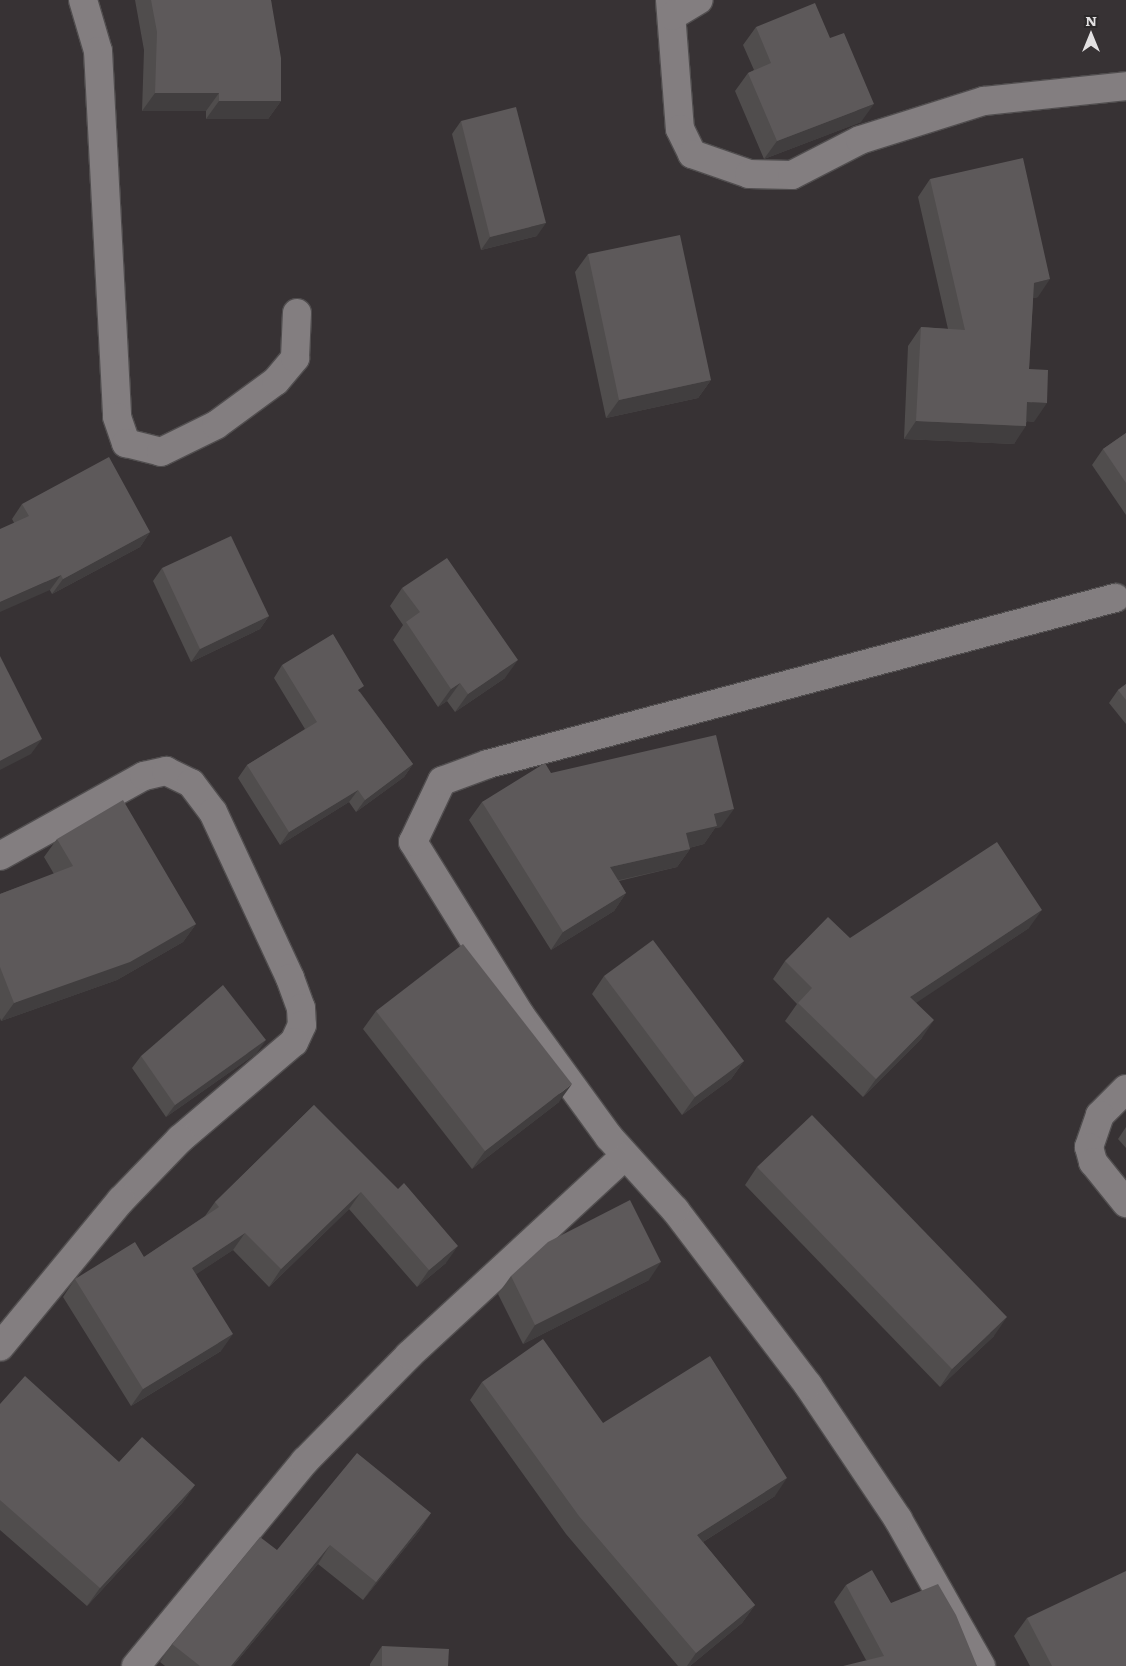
<!DOCTYPE html>
<style>
body{margin:0}
#map{position:relative;width:1126px;height:1666px;overflow:hidden;background:#373234;font-family:Literata,serif}
div>[style]{position:absolute}
.roads{filter:drop-shadow(1px 0 #514e4f) drop-shadow(-1px 0 #514e4f) drop-shadow(0 1px #514e4f) drop-shadow(0 -1px #514e4f)}
.minor>*{height:28px;margin:-14px;padding:0 14px;transform-origin:14px;border-radius:14px;background:#837e80}
.wall>*{inset:0;background:#504d4d}
.shaded-wall>*{inset:0;background:#413e3f}
.building>*{inset:0;background:#5d595a}
span{translate:-50% -50%;white-space:nowrap;text-align:center;line-height:1.15;-webkit-text-stroke:5px #2c292a;paint-order:stroke}
.north{position:absolute;left:1066px;top:10px;width:50px;height:50px;-webkit-text-stroke:4px #2c292a;paint-order:stroke;rotate:0deg;font-size:14px;font-weight:700;line-height:20px;text-align:center;color:#e3e1e2}
.north::after{content:'';display:block;margin:auto;width:18px;height:22px;background:#e3e1e2;clip-path:polygon(50% 0,100% 100%,50% 72%,0 100%)}
</style>
<div id="map">
<div class="roads">
<div class="minor">
<div style="left:83px;top:0;width:53px;rotate:73.6deg"></div>
<div style="left:98px;top:51px;width:366px;rotate:87deg"></div>
<div style="left:117px;top:417px;width:28px;rotate:71deg"></div>
<div style="left:126px;top:443px;width:36px;rotate:14deg"></div>
<div style="left:161px;top:452px;width:61px;rotate:-26.1deg"></div>
<div style="left:216px;top:425px;width:74px;rotate:-36.3deg"></div>
<div style="left:276px;top:381px;width:30px;rotate:-50deg"></div>
<div style="left:295px;top:358px;width:45px;rotate:-87.5deg"></div>
<div style="left:670px;top:0;width:129px;rotate:85.6deg"></div>
<div style="left:680px;top:129px;width:28px;rotate:64deg"></div>
<div style="left:692px;top:154px;width:60px;rotate:19.3deg"></div>
<div style="left:749px;top:174px;width:43px;rotate:1.3deg"></div>
<div style="left:792px;top:175px;width:76px;rotate:-27.2deg"></div>
<div style="left:860px;top:140px;width:130px;rotate:-17.5deg"></div>
<div style="left:984px;top:101px;width:143px;rotate:-6deg"></div>
<div style="left:672px;top:16px;width:31px;rotate:-31deg"></div>
<div style="left:0;top:856px;width:165px;rotate:-29.1deg"></div>
<div style="left:144px;top:776px;width:23px;rotate:-13deg"></div>
<div style="left:166px;top:771px;width:28px;rotate:26deg"></div>
<div style="left:191px;top:783px;width:36px;rotate:53deg"></div>
<div style="left:213px;top:812px;width:183px;rotate:65.1deg"></div>
<div style="left:290px;top:978px;width:32px;rotate:70deg"></div>
<div style="left:301px;top:1008px;width:17px;rotate:87deg"></div>
<div style="left:302px;top:1025px;width:19px;rotate:115deg"></div>
<div style="left:294px;top:1042px;width:150px;rotate:139.6deg"></div>
<div style="left:180px;top:1139px;width:85px;rotate:134deg"></div>
<div style="left:121px;top:1200px;width:190px;rotate:129.5deg"></div>
<div style="left:1126px;top:1089px;width:37px;rotate:135deg"></div>
<div style="left:1100px;top:1115px;width:34px;rotate:109deg"></div>
<div style="left:1089px;top:1147px;width:16px;rotate:75deg"></div>
<div style="left:1093px;top:1162px;width:53px;rotate:51.2deg"></div>
<div style="left:136px;top:1666px;width:266px;rotate:-50.5deg"></div>
<div style="left:305px;top:1461px;width:148px;rotate:-45.5deg"></div>
<div style="left:409px;top:1355px;width:294px;rotate:-42.7deg"></div>
<div style="left:981px;top:1666px;width:169px;rotate:-119.5deg"></div>
<div style="left:898px;top:1519px;width:161px;rotate:-123.9deg"></div>
<div style="left:808px;top:1385px;width:220px;rotate:-127.2deg"></div>
<div style="left:675px;top:1210px;width:98px;rotate:-132.1deg"></div>
<div style="left:609px;top:1137px;width:150px;rotate:-126deg"></div>
<div style="left:521px;top:1016px;width:205px;rotate:-121.8deg"></div>
<div style="left:413px;top:842px;width:68px;rotate:-64.6deg"></div>
<div style="left:442px;top:781px;width:49px;rotate:-20.3deg"></div>
<div style="left:488px;top:764px;width:649px;rotate:-14.83deg"></div>
</div>
</div>
<div class="wall">
<div style="clip-path:polygon(135px 0,271px 0,281px 101px,268px 119px,206px 119px,206px 111px,142px 111px,144px 50px)"></div>
<div style="clip-path:polygon(756px 27px,830px 38px,861px 122px,764px 159px,735px 91px,748px 73px,754px 70px,743px 45px)"></div>
<div style="clip-path:polygon(461px 121px,537px 236px,481px 250px,452px 134px)"></div>
<div style="clip-path:polygon(930px 179px,1038px 297px,1033px 298px,1029px 369px,1034px 422px,1027px 421px,1014px 444px,904px 439px,908px 346px,921px 327px,948px 329px,918px 197px)"></div>
<div style="clip-path:polygon(588px 254px,711px 380px,698px 398px,606px 418px,575px 272px)"></div>
<div style="clip-path:polygon(1126px 433px,1126px 515px,1092px 465px,1103px 449px)"></div>
<div style="clip-path:polygon(22px 504px,150px 532px,140px 547px,52px 594px,12px 519px)"></div>
<div style="clip-path:polygon(162px 568px,269px 616px,260px 629px,191px 662px,153px 581px)"></div>
<div style="clip-path:polygon(402px 588px,505px 678px,455px 712px,447px 701px,438px 707px,393px 640px,403px 625px,390px 606px)"></div>
<div style="clip-path:polygon(282px 665px,360px 692px,413px 764px,404px 777px,356px 812px,349px 802px,280px 845px,238px 778px,247px 765px,305px 729px,274px 678px)"></div>
<div style="clip-path:polygon(1126px 684px,1126px 724px,1109px 703px,1118px 690px)"></div>
<div style="clip-path:polygon(551px 773px,721px 827px,715px 828px,704px 844px,689px 848px,690px 849px,677px 867px,619px 881px,626px 893px,614px 911px,551px 950px,469px 820px,482px 802px)"></div>
<div style="clip-path:polygon(57px 839px,196px 924px,183px 942px,117px 980px,1px 1021px,0 1018px,0 894px,54px 874px,44px 857px)"></div>
<div style="clip-path:polygon(1029px 928px,916px 1002px,922px 1038px,863px 1097px,785px 1021px,797px 1004px,773px 979px,785px 961px,850px 938px)"></div>
<div style="clip-path:polygon(604px 976px,744px 1061px,731px 1079px,682px 1115px,592px 994px)"></div>
<div style="clip-path:polygon(376px 1011px,559px 1102px,472px 1169px,363px 1029px)"></div>
<div style="clip-path:polygon(257px 1053px,166px 1117px,132px 1068px,141px 1056px)"></div>
<div style="clip-path:polygon(314px 1105px,446px 1263px,417px 1287px,349px 1209px,269px 1287px,233px 1250px,196px 1274px,221px 1351px,131px 1406px,63px 1297px,75px 1279px,144px 1257px,205px 1216px,215px 1202px)"></div>
<div style="clip-path:polygon(1126px 1127px,1126px 1148px,1118px 1139px)"></div>
<div style="clip-path:polygon(757px 1167px,994px 1336px,940px 1387px,745px 1185px)"></div>
<div style="clip-path:polygon(511px 1276px,649px 1280px,523px 1344px,498px 1294px)"></div>
<div style="clip-path:polygon(482px 1382px,603px 1423px,775px 1496px,703px 1542px,755px 1605px,742px 1623px,690px 1666px,678px 1666px,566px 1534px,470px 1400px)"></div>
<div style="clip-path:polygon(0 1404px,119px 1462px,195px 1485px,182px 1503px,87px 1606px,0 1530px)"></div>
<div style="clip-path:polygon(431px 1513px,419px 1531px,363px 1600px,318px 1564px,233px 1666px,165px 1666px,160px 1662px,172px 1644px,277px 1550px)"></div>
<div style="clip-path:polygon(846px 1585px,891px 1603px,977px 1666px,866px 1660px,834px 1602px)"></div>
<div style="clip-path:polygon(1027px 1618px,1126px 1666px,1030px 1666px,1014px 1636px)"></div>
<div style="clip-path:polygon(382px 1646px,448px 1666px,370px 1666px,370px 1664px)"></div>
</div>
<div class="shaded-wall">
<div style="clip-path:polygon(155px 93px,219px 93px,206px 111px,142px 111px)"></div>
<div style="clip-path:polygon(219px 101px,281px 101px,268px 119px,206px 119px)"></div>
<div style="clip-path:polygon(874px 104px,861px 122px,764px 159px,777px 141px)"></div>
<div style="clip-path:polygon(546px 223px,537px 236px,481px 250px,490px 237px)"></div>
<div style="clip-path:polygon(1050px 279px,1038px 297px,1021px 301px,1034px 283px)"></div>
<div style="clip-path:polygon(711px 380px,698px 398px,606px 418px,619px 400px)"></div>
<div style="clip-path:polygon(1027px 402px,1047px 403px,1034px 422px,1014px 420px)"></div>
<div style="clip-path:polygon(916px 421px,1026px 426px,1014px 444px,904px 439px)"></div>
<div style="clip-path:polygon(150px 532px,140px 547px,52px 594px,63px 579px)"></div>
<div style="clip-path:polygon(61px 575px,50px 590px,0 612px,0 602px)"></div>
<div style="clip-path:polygon(269px 616px,260px 629px,191px 662px,200px 649px)"></div>
<div style="clip-path:polygon(518px 660px,505px 678px,455px 712px,468px 694px)"></div>
<div style="clip-path:polygon(460px 683px,447px 701px,438px 707px,451px 689px)"></div>
<div style="clip-path:polygon(42px 739px,31px 754px,0 770px,0 761px)"></div>
<div style="clip-path:polygon(413px 764px,404px 777px,356px 812px,365px 800px)"></div>
<div style="clip-path:polygon(358px 790px,349px 802px,280px 845px,289px 832px)"></div>
<div style="clip-path:polygon(734px 809px,721px 827px,715px 828px,704px 844px,673px 852px,686px 833px,714px 814px)"></div>
<div style="clip-path:polygon(690px 849px,677px 867px,597px 885px,610px 867px)"></div>
<div style="clip-path:polygon(626px 893px,614px 911px,551px 950px,563px 932px)"></div>
<div style="clip-path:polygon(1042px 910px,1029px 928px,898px 1015px,910px 997px)"></div>
<div style="clip-path:polygon(196px 924px,183px 942px,117px 980px,1px 1021px,14px 1003px)"></div>
<div style="clip-path:polygon(934px 1020px,922px 1038px,863px 1097px,876px 1079px)"></div>
<div style="clip-path:polygon(266px 1040px,257px 1053px,166px 1117px,175px 1105px)"></div>
<div style="clip-path:polygon(744px 1061px,731px 1079px,682px 1115px,695px 1097px)"></div>
<div style="clip-path:polygon(572px 1084px,559px 1102px,472px 1169px,485px 1151px)"></div>
<div style="clip-path:polygon(361px 1192px,349px 1209px,269px 1287px,281px 1269px)"></div>
<div style="clip-path:polygon(245px 1233px,233px 1250px,180px 1285px,192px 1268px)"></div>
<div style="clip-path:polygon(458px 1246px,446px 1263px,417px 1287px,429px 1270px)"></div>
<div style="clip-path:polygon(661px 1262px,649px 1280px,523px 1344px,535px 1325px)"></div>
<div style="clip-path:polygon(1007px 1317px,994px 1336px,940px 1387px,952px 1369px)"></div>
<div style="clip-path:polygon(233px 1334px,221px 1351px,131px 1406px,143px 1389px)"></div>
<div style="clip-path:polygon(787px 1478px,775px 1496px,684px 1554px,697px 1535px)"></div>
<div style="clip-path:polygon(195px 1485px,182px 1503px,87px 1606px,100px 1588px)"></div>
<div style="clip-path:polygon(431px 1513px,419px 1531px,363px 1600px,376px 1582px)"></div>
<div style="clip-path:polygon(330px 1545px,318px 1564px,233px 1666px,231px 1666px)"></div>
<div style="clip-path:polygon(755px 1605px,742px 1623px,690px 1666px,687px 1666px,696px 1653px)"></div>
</div>
<div class="building">
<div style="clip-path:polygon(151px 0,271px 0,281px 58px,281px 101px,219px 101px,219px 93px,155px 93px,157px 32px)"></div>
<div style="clip-path:polygon(815px 3px,830px 38px,844px 33px,874px 104px,777px 141px,748px 73px,771px 63px,756px 27px)"></div>
<div style="clip-path:polygon(516px 107px,546px 223px,490px 237px,461px 121px)"></div>
<div style="clip-path:polygon(1023px 158px,1050px 279px,1034px 283px,1029px 369px,1048px 370px,1047px 403px,1027px 402px,1026px 426px,916px 421px,921px 327px,965px 330px,930px 179px)"></div>
<div style="clip-path:polygon(680px 235px,711px 380px,619px 400px,588px 254px)"></div>
<div style="clip-path:polygon(1126px 433px,1126px 483px,1103px 449px)"></div>
<div style="clip-path:polygon(109px 457px,150px 532px,63px 579px,61px 575px,0 602px,0 529px,29px 516px,22px 504px)"></div>
<div style="clip-path:polygon(231px 536px,269px 616px,200px 649px,162px 568px)"></div>
<div style="clip-path:polygon(447px 558px,518px 660px,468px 694px,460px 683px,451px 689px,406px 622px,420px 612px,402px 588px)"></div>
<div style="clip-path:polygon(333px 634px,364px 686px,358px 690px,413px 764px,365px 800px,358px 790px,289px 832px,247px 765px,317px 722px,282px 665px)"></div>
<div style="clip-path:polygon(0 656px,42px 739px,0 761px)"></div>
<div style="clip-path:polygon(1126px 684px,1126px 700px,1118px 690px)"></div>
<div style="clip-path:polygon(716px 735px,734px 809px,714px 814px,717px 826px,686px 833px,690px 849px,610px 867px,626px 893px,563px 932px,482px 802px,545px 763px,551px 773px)"></div>
<div style="clip-path:polygon(123px 800px,196px 924px,130px 962px,14px 1003px,0 967px,0 894px,73px 866px,57px 839px)"></div>
<div style="clip-path:polygon(997px 842px,1042px 910px,910px 997px,934px 1020px,876px 1079px,798px 1003px,812px 988px,785px 961px,828px 917px,850px 938px)"></div>
<div style="clip-path:polygon(653px 940px,744px 1061px,695px 1097px,604px 976px)"></div>
<div style="clip-path:polygon(463px 944px,572px 1084px,485px 1151px,376px 1011px)"></div>
<div style="clip-path:polygon(223px 985px,266px 1040px,175px 1105px,141px 1056px)"></div>
<div style="clip-path:polygon(314px 1105px,398px 1189px,404px 1183px,458px 1246px,429px 1270px,361px 1192px,281px 1269px,245px 1233px,192px 1268px,233px 1334px,143px 1389px,75px 1279px,135px 1242px,144px 1257px,219px 1207px,215px 1202px)"></div>
<div style="clip-path:polygon(812px 1115px,1007px 1317px,952px 1369px,757px 1167px)"></div>
<div style="clip-path:polygon(630px 1200px,661px 1262px,535px 1325px,511px 1276px,548px 1242px)"></div>
<div style="clip-path:polygon(543px 1339px,603px 1423px,710px 1356px,787px 1478px,697px 1535px,755px 1605px,696px 1653px,579px 1516px,482px 1382px)"></div>
<div style="clip-path:polygon(25px 1376px,119px 1462px,142px 1437px,195px 1485px,100px 1588px,0 1500px,0 1404px)"></div>
<div style="clip-path:polygon(357px 1453px,431px 1513px,376px 1582px,330px 1545px,231px 1666px,200px 1666px,172px 1644px,260px 1537px,277px 1550px)"></div>
<div style="clip-path:polygon(872px 1570px,891px 1603px,938px 1584px,956px 1615px,977px 1666px,843px 1666px,884px 1656px,846px 1585px)"></div>
<div style="clip-path:polygon(1126px 1571px,1126px 1666px,1052px 1666px,1027px 1618px)"></div>
<div style="clip-path:polygon(382px 1646px,449px 1649px,448px 1666px,382px 1666px)"></div>
</div>
<div class="north">N</div>
</div>
